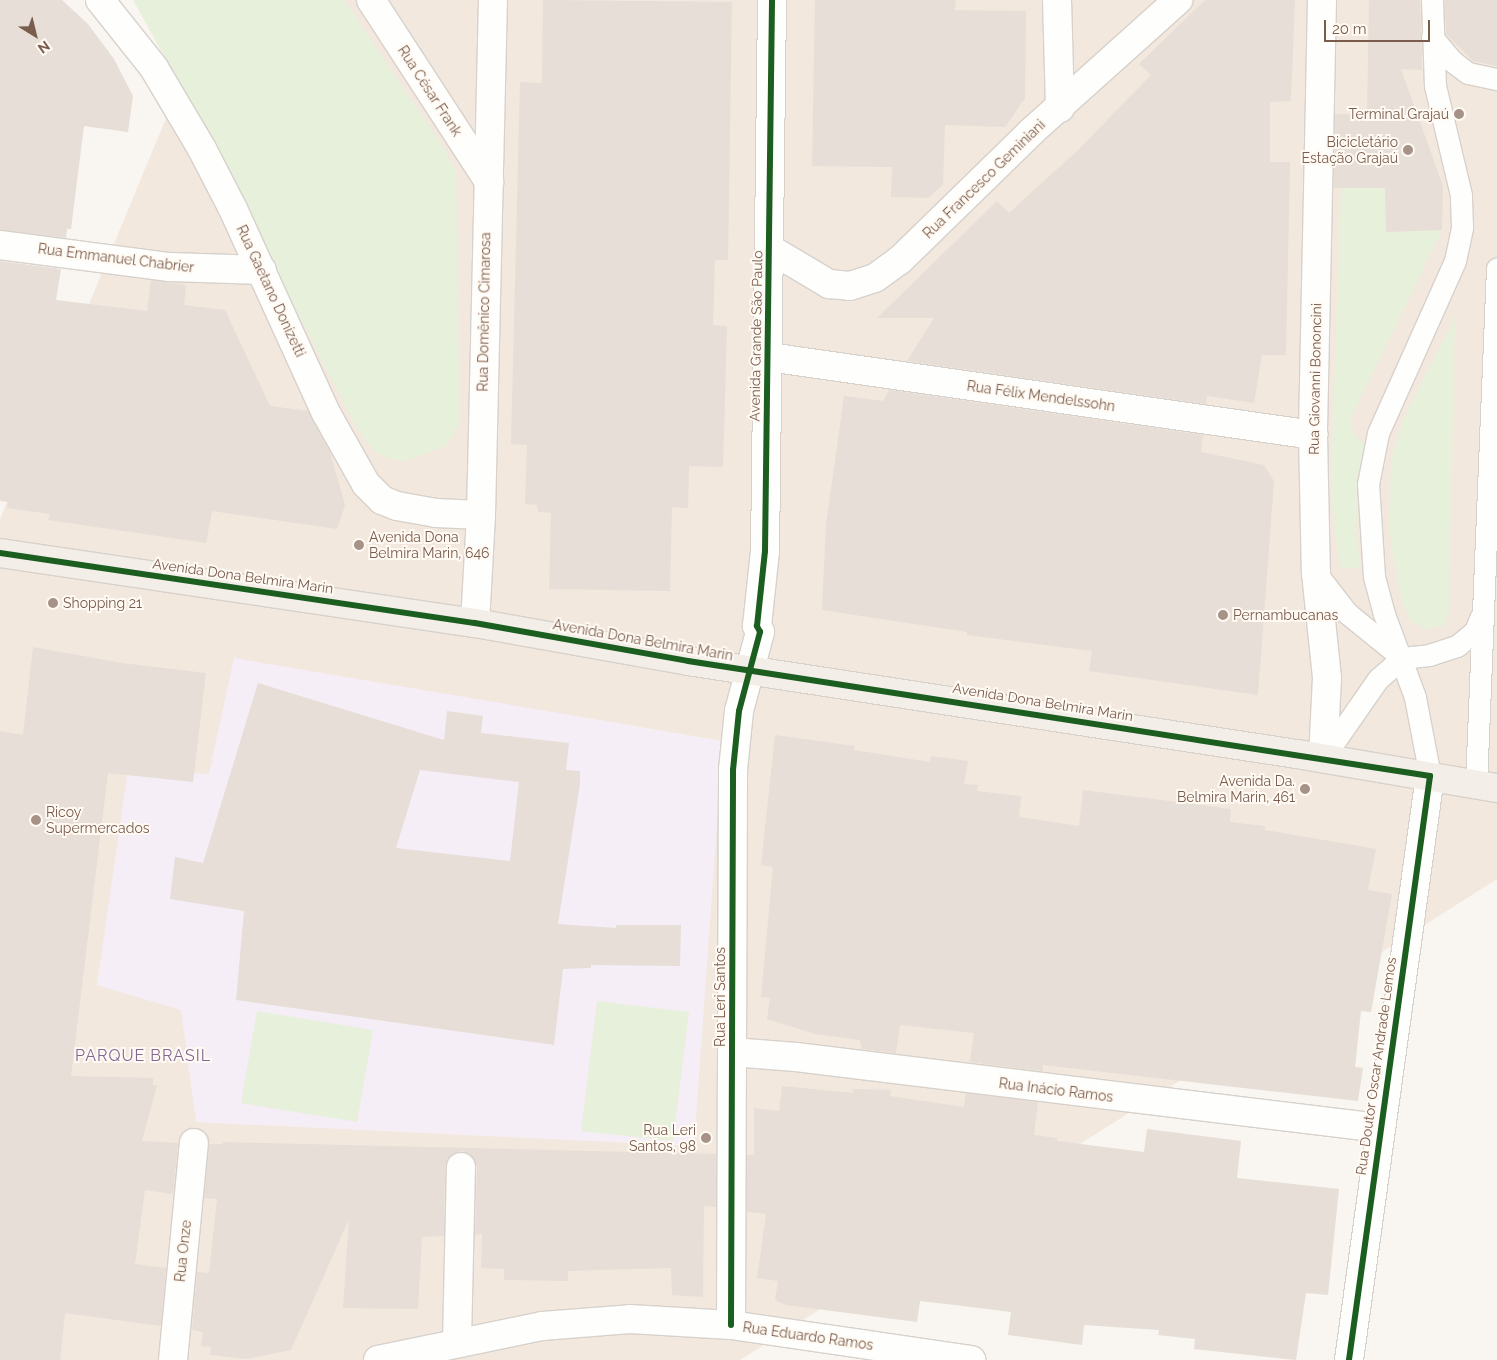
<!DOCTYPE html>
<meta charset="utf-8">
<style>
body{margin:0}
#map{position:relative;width:1497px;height:1360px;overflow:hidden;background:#f9f5f0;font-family:Raleway,sans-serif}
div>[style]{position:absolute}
.residential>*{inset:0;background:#f2e8de}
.education>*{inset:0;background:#f6eef6}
.green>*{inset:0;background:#e7f0db}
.building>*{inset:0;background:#e6ded7}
.roads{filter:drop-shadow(1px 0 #d7d1cb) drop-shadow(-1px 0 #d7d1cb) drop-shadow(0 1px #d7d1cb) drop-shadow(0 -1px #d7d1cb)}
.lane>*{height:21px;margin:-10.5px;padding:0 10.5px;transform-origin:10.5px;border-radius:10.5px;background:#fefefd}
.street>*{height:28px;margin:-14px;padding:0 14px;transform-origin:14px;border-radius:14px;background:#fefefd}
.secondary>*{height:28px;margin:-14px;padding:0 14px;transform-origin:14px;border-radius:14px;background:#fefefd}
.primary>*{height:28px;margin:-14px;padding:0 14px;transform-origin:14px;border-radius:14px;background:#f3eee8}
.cycleway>*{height:6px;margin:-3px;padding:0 3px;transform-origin:3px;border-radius:3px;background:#1b5e20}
.dots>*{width:14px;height:14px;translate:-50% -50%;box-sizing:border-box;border:2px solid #fffaf3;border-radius:50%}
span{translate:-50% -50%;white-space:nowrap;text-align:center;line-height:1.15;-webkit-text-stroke:4px #fffaf3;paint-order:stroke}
.street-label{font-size:14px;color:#7a5c4d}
.poi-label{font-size:14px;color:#7a5c4d}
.right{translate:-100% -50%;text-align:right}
.left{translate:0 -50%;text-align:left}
.quarter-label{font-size:16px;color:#846695;letter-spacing:1px}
.north{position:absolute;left:10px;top:10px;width:50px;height:50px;-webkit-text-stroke:4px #fffaf3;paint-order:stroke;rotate:144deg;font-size:14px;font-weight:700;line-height:20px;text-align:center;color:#7a5c4d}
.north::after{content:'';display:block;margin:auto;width:18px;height:22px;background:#7a5c4d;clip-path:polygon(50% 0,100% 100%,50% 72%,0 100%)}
.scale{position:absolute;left:1324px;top:20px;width:106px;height:22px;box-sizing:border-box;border:2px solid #7a5c4d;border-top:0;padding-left:6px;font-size:15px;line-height:18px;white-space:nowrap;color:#7a5c4d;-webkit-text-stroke:4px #fffaf3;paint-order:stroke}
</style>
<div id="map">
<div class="residential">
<div style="clip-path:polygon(215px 0,1497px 0,1497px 879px,740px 1360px,0 1360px,0 519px)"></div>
</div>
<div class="education">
<div style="clip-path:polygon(234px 658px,723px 741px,694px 1146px,196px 1122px,181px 1010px,97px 985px,128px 769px,209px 774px)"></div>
</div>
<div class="green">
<div style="clip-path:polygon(133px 0,344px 0,443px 147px,456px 171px,460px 423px,446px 446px,405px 461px,389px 459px,372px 449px,357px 429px,195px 112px)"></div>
<div style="clip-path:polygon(1341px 188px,1385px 188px,1386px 232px,1442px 230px,1350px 420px,1353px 433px,1368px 448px,1359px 481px,1356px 535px,1361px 568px,1341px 568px,1334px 531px,1331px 478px)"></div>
<div style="clip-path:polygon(1455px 317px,1449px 612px,1444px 626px,1423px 629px,1409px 619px,1401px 598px,1389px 530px,1389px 485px,1393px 453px,1404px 418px)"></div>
<div style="clip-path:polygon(597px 1001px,689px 1012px,673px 1141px,581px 1131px)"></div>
<div style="clip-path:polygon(257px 1011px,373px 1030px,357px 1122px,241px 1103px)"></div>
</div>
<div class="building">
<div style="clip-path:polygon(0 0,62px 0,88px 24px,114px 59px,133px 96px,128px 132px,84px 126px,71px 229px,67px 229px,66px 238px,0 230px)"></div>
<div style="clip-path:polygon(543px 0,732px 2px,728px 260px,715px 260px,713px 325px,727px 326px,723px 467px,689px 466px,688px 508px,672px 507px,670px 591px,549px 589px,551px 513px,538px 512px,537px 505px,525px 504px,527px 445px,511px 444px,520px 82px,542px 83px)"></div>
<div style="clip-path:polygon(815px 0,956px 0,955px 10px,1026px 11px,1025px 98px,1005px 127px,945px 125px,943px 185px,928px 198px,891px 197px,892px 167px,812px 166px)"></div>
<div style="clip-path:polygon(1205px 0,1295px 0,1291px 101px,1270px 102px,1270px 162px,1290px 162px,1286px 355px,1262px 355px,1254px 403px,1207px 396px,1206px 404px,907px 361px,934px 318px,877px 318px,997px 201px,1009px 213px,1077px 151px,1151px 75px,1139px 64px)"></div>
<div style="clip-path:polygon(1369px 0,1420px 0,1422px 70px,1401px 69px,1443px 186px,1442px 230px,1386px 232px,1385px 188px,1334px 188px,1335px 114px,1367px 115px)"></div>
<div style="clip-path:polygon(1445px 0,1497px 0,1497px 66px,1473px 61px,1446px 34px)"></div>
<div style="clip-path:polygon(0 261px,61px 269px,56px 300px,147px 311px,151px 280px,186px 285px,184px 305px,225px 310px,270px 406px,308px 411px,330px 452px,345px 505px,337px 529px,212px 511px,206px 543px,48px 520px,50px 514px,7px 508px,8px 502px,0 501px)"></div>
<div style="clip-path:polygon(889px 390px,1203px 435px,1201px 452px,1264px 465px,1274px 481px,1258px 695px,1089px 671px,1092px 651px,967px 635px,967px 632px,822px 610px,826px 525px,844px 396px,883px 401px)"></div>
<div style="clip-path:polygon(33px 647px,122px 663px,206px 673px,193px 782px,108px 773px,71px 1076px,153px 1078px,153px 1085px,157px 1085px,142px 1141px,178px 1143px,173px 1194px,145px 1190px,135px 1264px,166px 1268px,161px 1326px,65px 1313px,60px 1360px,0 1360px,0 731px,23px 735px)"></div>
<div style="clip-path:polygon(evenodd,258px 683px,444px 740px,447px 711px,483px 716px,481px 733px,569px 743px,566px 770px,580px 771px,580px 784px,558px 924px,616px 928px,616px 925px,681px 925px,680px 966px,591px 965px,591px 968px,563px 969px,554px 1045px,236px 1000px,244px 911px,170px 899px,175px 857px,203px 863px,258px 683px,420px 770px,519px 782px,510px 861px,396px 848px,420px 770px)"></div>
<div style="clip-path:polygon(775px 735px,855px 746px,854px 750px,930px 762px,931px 756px,968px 761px,964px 784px,978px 785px,977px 791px,1021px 796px,1019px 817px,1079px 826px,1083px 790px,1231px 809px,1230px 822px,1265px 826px,1265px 830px,1376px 849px,1368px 890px,1392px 894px,1371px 1012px,1361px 1011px,1355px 1067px,1363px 1068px,1358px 1101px,1043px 1065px,1043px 1071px,970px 1062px,974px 1033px,900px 1025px,896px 1053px,862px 1049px,860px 1040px,815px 1034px,767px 1019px,770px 998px,761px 997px,773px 867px,761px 865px)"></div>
<div style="clip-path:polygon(782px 1086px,853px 1093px,853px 1089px,891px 1090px,890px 1096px,964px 1107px,966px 1093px,1038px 1102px,1034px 1135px,1057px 1138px,1057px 1141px,1144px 1152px,1147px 1129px,1241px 1141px,1237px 1178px,1339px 1189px,1328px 1295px,1306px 1293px,1296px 1360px,1194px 1349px,1195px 1339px,1158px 1335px,1159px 1330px,1084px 1325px,1082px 1345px,1008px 1335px,1011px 1312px,946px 1304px,920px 1301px,917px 1322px,786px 1305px,775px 1300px,778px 1281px,757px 1278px,766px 1214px,747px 1212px,747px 1155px,754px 1155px,754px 1108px,779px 1111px)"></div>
<div style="clip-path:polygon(223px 1142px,716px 1154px,716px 1207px,704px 1206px,703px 1297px,672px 1295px,671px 1268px,568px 1271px,568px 1281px,504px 1280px,504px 1269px,481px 1268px,482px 1234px,475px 1235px,477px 1167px,470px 1154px,461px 1151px,453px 1154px,445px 1166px,444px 1236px,422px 1237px,418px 1309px,343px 1308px,349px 1219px,291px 1350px,246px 1359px,210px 1355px,211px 1347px,201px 1346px,203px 1332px,192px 1330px,197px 1272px,209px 1273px,217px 1199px,204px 1198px,209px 1144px,223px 1144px)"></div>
</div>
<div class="roads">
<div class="lane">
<div style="left:1432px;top:37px;width:31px;rotate:50deg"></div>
<div style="left:1452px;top:61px;width:20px;rotate:37deg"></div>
<div style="left:1468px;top:73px;width:30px;rotate:12deg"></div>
<div style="left:1316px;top:573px;width:51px;rotate:52.2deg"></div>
<div style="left:1347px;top:613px;width:68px;rotate:39.1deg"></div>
<div style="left:1323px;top:758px;width:96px;rotate:-55.2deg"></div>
<div style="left:1378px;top:679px;width:32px;rotate:-41deg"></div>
<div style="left:1402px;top:658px;width:27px;rotate:-6deg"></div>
<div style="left:1429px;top:655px;width:29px;rotate:-18deg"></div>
<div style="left:1457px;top:646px;width:23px;rotate:-40deg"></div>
<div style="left:1475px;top:631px;width:16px;rotate:-68deg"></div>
<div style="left:1430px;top:776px;width:80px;rotate:-100.8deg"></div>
<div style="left:1415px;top:697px;width:89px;rotate:-110.5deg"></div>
<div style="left:1384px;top:614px;width:39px;rotate:-105deg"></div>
<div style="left:1374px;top:576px;width:92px;rotate:-93.7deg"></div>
<div style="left:1368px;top:484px;width:52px;rotate:-78.9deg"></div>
<div style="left:1378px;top:433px;width:188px;rotate:-65.9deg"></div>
<div style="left:1455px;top:261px;width:35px;rotate:-78deg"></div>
<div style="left:1462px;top:227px;width:32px;rotate:-92deg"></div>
<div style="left:1461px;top:195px;width:112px;rotate:-103.4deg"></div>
<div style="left:1435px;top:86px;width:86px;rotate:-92deg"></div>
<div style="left:1476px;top:784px;width:516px;rotate:-87.67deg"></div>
</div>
<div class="street">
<div style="left:100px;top:0;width:87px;rotate:51.5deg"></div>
<div style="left:154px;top:68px;width:94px;rotate:59.3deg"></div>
<div style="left:202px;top:149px;width:68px;rotate:62.7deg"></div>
<div style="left:233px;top:209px;width:224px;rotate:65.5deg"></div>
<div style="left:326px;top:413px;width:81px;rotate:60.6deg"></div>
<div style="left:366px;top:484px;width:23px;rotate:45deg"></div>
<div style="left:382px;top:500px;width:16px;rotate:22deg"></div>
<div style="left:397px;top:506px;width:40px;rotate:10deg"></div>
<div style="left:436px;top:513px;width:45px;rotate:2.5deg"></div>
<div style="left:371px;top:0;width:217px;rotate:57deg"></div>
<div style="left:1057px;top:0;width:108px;rotate:88.4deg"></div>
<div style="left:0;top:245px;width:171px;rotate:7.4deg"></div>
<div style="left:170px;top:267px;width:92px;rotate:1.9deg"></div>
<div style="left:770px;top:249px;width:69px;rotate:30.7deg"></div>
<div style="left:829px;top:284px;width:21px;rotate:5deg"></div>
<div style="left:850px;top:286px;width:26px;rotate:-18deg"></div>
<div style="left:875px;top:278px;width:31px;rotate:-36deg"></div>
<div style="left:900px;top:260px;width:183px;rotate:-44.3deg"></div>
<div style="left:1031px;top:132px;width:198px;rotate:-41.9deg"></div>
<div style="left:769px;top:357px;width:550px;rotate:8.16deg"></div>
<div style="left:475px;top:623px;width:108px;rotate:-86.8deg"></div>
<div style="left:481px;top:515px;width:515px;rotate:-88.67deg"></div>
<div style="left:732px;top:1052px;width:64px;rotate:4.5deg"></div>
<div style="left:796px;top:1057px;width:587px;rotate:6.94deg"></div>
<div style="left:731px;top:1325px;width:555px;rotate:-89.79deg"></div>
<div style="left:733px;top:770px;width:59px;rotate:-84.2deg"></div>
<div style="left:739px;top:711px;width:82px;rotate:-75.1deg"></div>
<div style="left:760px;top:632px;width:7px;rotate:-117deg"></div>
<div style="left:757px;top:626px;width:75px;rotate:-83.9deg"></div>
<div style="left:765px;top:551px;width:551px;rotate:-89.27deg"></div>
<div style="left:457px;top:1342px;width:175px;rotate:-88.7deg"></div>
<div style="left:173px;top:1360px;width:218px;rotate:-84.5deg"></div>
<div style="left:378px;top:1360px;width:167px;rotate:-11.7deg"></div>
<div style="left:542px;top:1326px;width:88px;rotate:-4.5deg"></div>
<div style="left:630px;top:1319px;width:101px;rotate:3.4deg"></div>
<div style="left:731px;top:1325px;width:243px;rotate:8.3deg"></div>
</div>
<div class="secondary">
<div style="left:1322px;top:0;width:435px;rotate:91.2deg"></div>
<div style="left:1313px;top:435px;width:138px;rotate:88.8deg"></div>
<div style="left:1316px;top:573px;width:106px;rotate:84deg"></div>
<div style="left:1327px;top:678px;width:80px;rotate:92.9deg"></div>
<div style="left:1349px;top:1360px;width:590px;rotate:-82.1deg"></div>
</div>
<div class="primary">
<div style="left:0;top:553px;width:480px;rotate:8.4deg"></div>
<div style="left:475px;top:623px;width:216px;rotate:10.1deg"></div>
<div style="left:688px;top:661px;width:622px;rotate:8.69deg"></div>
<div style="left:1303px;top:755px;width:197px;rotate:9.7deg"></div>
</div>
</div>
<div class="cycleway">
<div style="left:0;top:553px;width:480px;rotate:8.4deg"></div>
<div style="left:475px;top:623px;width:216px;rotate:10.1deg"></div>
<div style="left:688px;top:661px;width:751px;rotate:8.81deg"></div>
<div style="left:1430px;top:776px;width:590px;rotate:97.9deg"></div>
<div style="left:731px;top:1325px;width:555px;rotate:-89.79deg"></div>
<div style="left:733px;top:770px;width:59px;rotate:-84.2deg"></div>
<div style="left:739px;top:711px;width:82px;rotate:-75.1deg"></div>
<div style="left:760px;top:632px;width:7px;rotate:-117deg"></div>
<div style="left:757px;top:626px;width:75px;rotate:-83.9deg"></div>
<div style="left:765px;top:551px;width:551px;rotate:-89.27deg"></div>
</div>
<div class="dots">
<div style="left:1459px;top:114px;background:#a69286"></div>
<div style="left:1408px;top:150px;background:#a69286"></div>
<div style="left:359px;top:545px;background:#a69286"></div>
<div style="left:53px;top:603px;background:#a69286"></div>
<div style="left:1223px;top:615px;background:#a69286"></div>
<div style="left:1305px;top:789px;background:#a69286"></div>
<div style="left:36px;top:820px;background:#a69286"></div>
<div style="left:706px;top:1138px;background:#a69286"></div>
</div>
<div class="street-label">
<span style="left:430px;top:91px;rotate:57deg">Rua César Frank</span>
<span style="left:984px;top:179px;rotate:-44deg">Rua Francesco Geminiani</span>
<span style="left:116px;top:258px;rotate:7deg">Rua Emmanuel Chabrier</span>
<span style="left:271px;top:291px;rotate:65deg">Rua Gaetano Donizetti</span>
<span style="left:484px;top:312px;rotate:-89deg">Rua Domênico Cimarosa</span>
<span style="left:756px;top:336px;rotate:-89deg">Avenida Grande São Paulo</span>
<span style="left:1315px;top:379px;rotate:-89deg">Rua Giovanni Bononcini</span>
<span style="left:1041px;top:396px;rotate:8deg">Rua Félix Mendelssohn</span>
<span style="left:243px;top:576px;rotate:8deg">Avenida Dona Belmira Marin</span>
<span style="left:643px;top:640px;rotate:10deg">Avenida Dona Belmira Marin</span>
<span style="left:1043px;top:702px;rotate:9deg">Avenida Dona Belmira Marin</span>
<span style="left:720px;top:997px;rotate:-90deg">Rua Leri Santos</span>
<span style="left:1376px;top:1066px;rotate:-82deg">Rua Doutor Oscar Andrade Lemos</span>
<span style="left:1056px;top:1090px;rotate:7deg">Rua Inácio Ramos</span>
<span style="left:183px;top:1251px;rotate:-84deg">Rua Onze</span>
<span style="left:808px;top:1336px;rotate:8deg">Rua Eduardo Ramos</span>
</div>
<div class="poi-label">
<span class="right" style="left:1449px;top:114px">Terminal Grajaú</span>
<span class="right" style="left:1398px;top:150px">Bicicletário<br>Estação Grajaú</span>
<span class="left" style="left:369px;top:545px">Avenida Dona<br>Belmira Marin, 646</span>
<span class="left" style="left:63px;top:603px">Shopping 21</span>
<span class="left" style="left:1233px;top:615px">Pernambucanas</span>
<span class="right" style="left:1295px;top:789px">Avenida Da.<br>Belmira Marin, 461</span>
<span class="left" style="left:46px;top:820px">Ricoy<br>Supermercados</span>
<span class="right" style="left:696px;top:1138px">Rua Leri<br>Santos, 98</span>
</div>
<div class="quarter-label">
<span style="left:143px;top:1056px">PARQUE BRASIL</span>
</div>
<div class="north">N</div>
<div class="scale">20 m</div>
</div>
